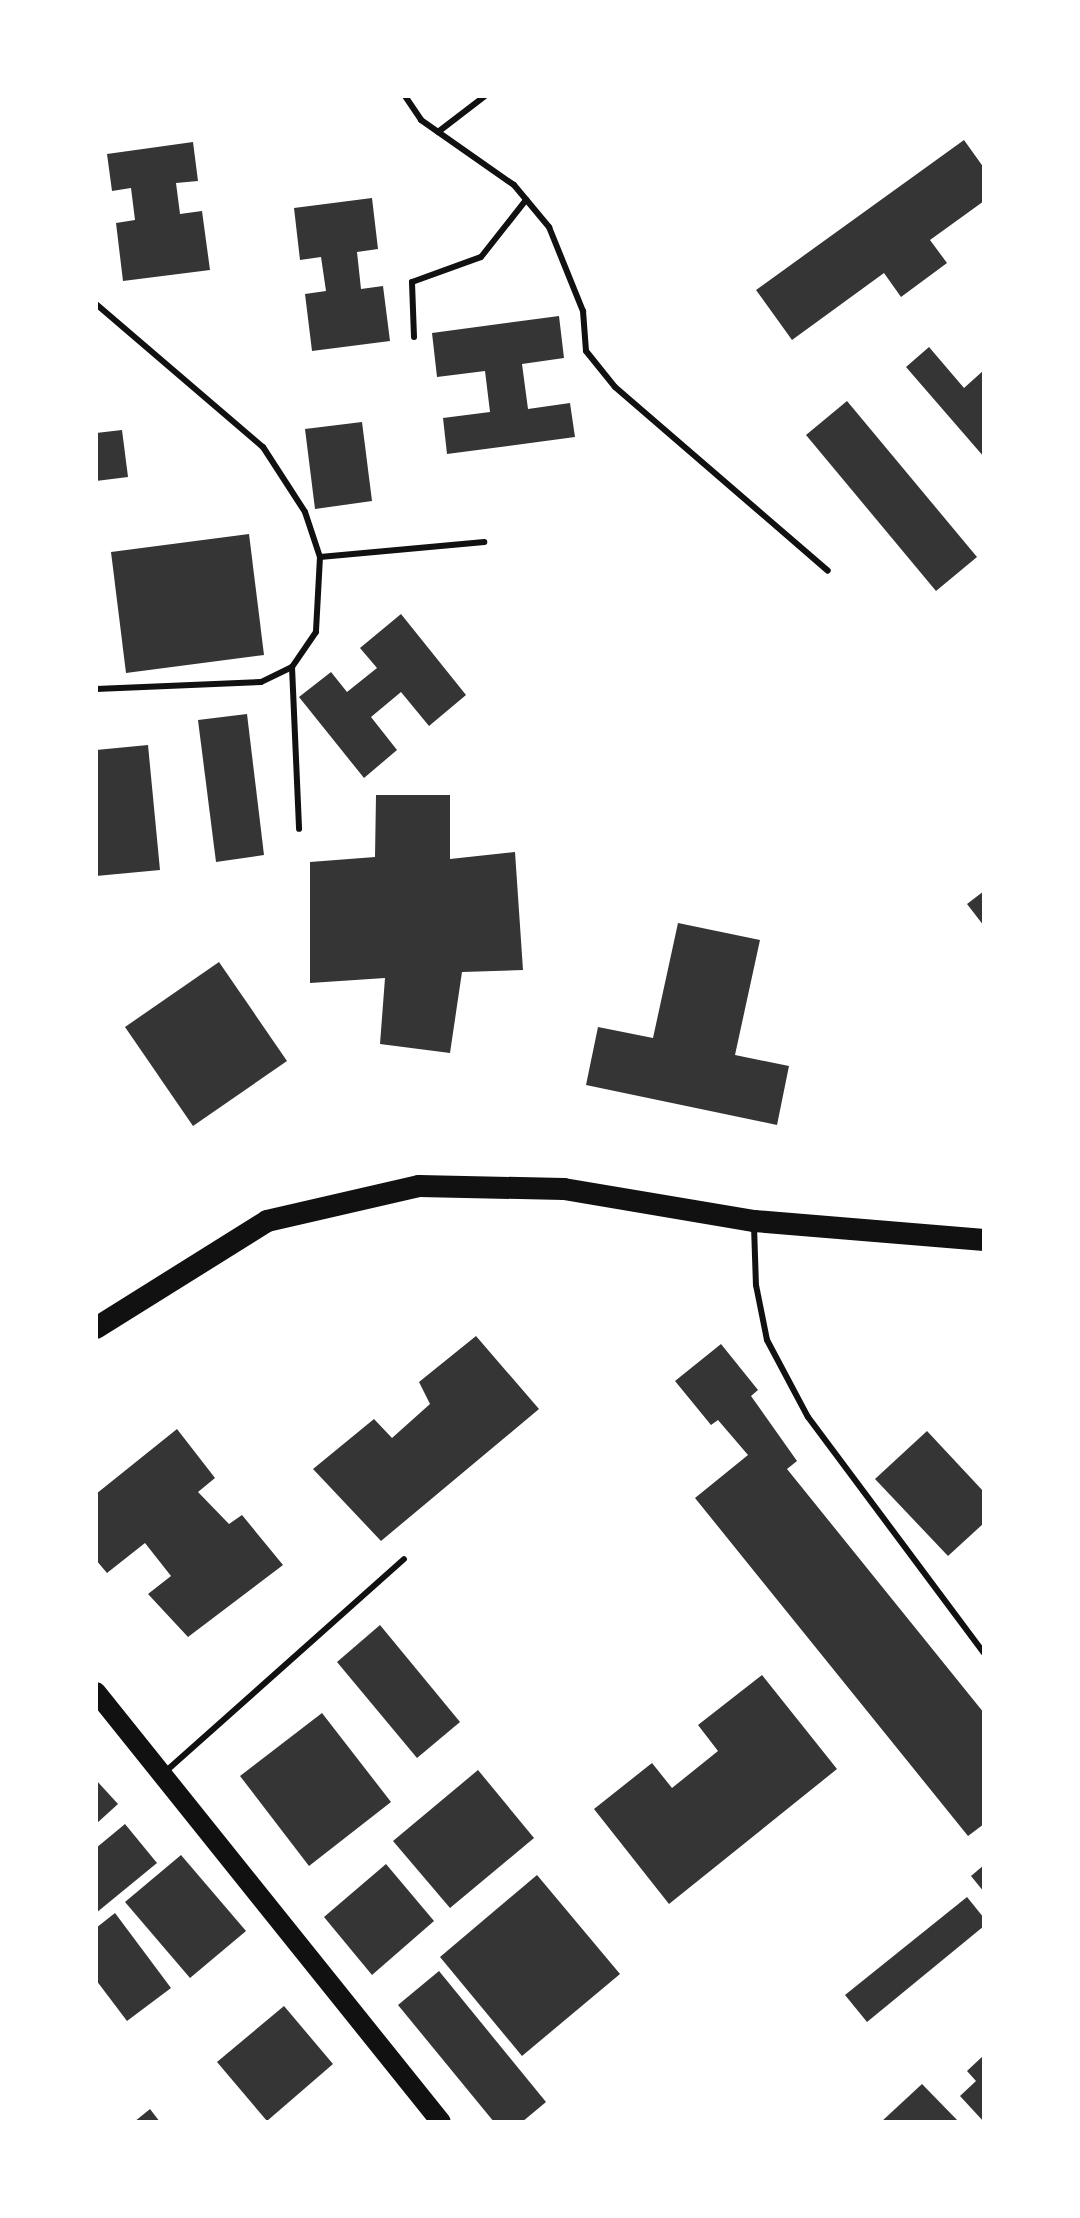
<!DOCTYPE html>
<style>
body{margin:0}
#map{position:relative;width:1080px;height:2218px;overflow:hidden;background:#fff;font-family:Jost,sans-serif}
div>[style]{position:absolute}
.building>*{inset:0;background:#353535}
.service>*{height:6px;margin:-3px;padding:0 3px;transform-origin:3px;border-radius:3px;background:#111}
.primary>*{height:20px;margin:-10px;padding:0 10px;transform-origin:10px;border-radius:10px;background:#111}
.trunk>*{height:22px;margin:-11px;padding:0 11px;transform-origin:11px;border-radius:11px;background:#111}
span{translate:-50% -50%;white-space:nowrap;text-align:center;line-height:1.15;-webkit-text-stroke:6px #fff;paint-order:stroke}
.frame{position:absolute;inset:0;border:98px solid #fff;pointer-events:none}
</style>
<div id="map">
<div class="building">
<div style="clip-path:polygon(964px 140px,984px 168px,984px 201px,930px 240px,947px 263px,901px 297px,884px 273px,792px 340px,756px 290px)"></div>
<div style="clip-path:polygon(193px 142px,198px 181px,176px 183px,180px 214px,202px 211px,210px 270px,123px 281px,116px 223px,135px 220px,131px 188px,112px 191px,107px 154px)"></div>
<div style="clip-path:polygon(372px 198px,378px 249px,357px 252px,361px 289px,383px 286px,390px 341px,312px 351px,305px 294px,326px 291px,321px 257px,300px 260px,294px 208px)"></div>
<div style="clip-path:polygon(559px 316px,564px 358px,522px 364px,528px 409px,570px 403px,575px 437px,447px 454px,443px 418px,490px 412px,485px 371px,437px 377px,432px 333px)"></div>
<div style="clip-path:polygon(929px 347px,964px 388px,984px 370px,984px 457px,906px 367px)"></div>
<div style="clip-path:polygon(847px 401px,977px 557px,936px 591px,806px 435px)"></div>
<div style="clip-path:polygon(362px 422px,372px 501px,315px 509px,305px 429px)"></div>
<div style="clip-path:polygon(122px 430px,128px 477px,96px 481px,96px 433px)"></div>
<div style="clip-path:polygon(249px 534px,264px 655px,126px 673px,111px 552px)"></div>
<div style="clip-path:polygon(401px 614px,466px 695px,429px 726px,401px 692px,371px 717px,397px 750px,364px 778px,299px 697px,331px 672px,347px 692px,377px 668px,360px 648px)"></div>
<div style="clip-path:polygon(247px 714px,264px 855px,216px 862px,198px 720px)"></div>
<div style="clip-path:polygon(148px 745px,160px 870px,96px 876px,96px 750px)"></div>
<div style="clip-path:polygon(376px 795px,450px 795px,450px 859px,515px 852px,523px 970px,462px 972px,450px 1053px,380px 1044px,385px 978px,310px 983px,310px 862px,375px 857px)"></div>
<div style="clip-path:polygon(984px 891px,984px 926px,967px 904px)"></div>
<div style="clip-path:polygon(678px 923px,760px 940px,735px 1055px,789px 1066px,777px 1125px,586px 1085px,598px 1027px,653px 1038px)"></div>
<div style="clip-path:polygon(219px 962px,287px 1061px,193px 1126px,125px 1027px)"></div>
<div style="clip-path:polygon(476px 1336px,539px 1409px,381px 1541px,313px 1469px,374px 1419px,392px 1438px,430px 1404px,419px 1382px)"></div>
<div style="clip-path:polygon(721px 1344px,758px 1390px,751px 1396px,797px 1461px,787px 1469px,984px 1713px,984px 1824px,968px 1836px,695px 1498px,748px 1455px,718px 1420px,711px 1425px,675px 1381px)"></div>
<div style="clip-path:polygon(177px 1429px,215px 1478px,198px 1492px,229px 1524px,242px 1515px,283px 1565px,188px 1637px,148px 1594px,171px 1576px,145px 1543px,107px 1573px,96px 1560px,96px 1494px)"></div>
<div style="clip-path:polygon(927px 1431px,984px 1492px,984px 1523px,948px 1556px,875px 1479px)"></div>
<div style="clip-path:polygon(380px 1625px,460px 1722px,417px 1758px,337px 1662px)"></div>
<div style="clip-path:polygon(762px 1675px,837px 1769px,669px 1904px,594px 1809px,652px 1763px,672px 1788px,718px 1751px,698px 1725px)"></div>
<div style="clip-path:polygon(322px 1713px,391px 1802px,309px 1866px,240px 1776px)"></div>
<div style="clip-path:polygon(478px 1770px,534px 1838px,450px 1908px,393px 1841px)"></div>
<div style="clip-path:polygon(96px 1780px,118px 1804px,96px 1824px)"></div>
<div style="clip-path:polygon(125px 1824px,157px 1863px,96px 1913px,96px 1848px)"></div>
<div style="clip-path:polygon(181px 1855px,246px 1931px,190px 1978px,125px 1902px)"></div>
<div style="clip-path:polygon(386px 1864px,434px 1921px,372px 1975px,324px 1917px)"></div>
<div style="clip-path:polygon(984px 1865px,984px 1892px,971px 1876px)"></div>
<div style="clip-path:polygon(537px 1875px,620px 1974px,522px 2056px,440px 1957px)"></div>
<div style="clip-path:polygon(967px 1897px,984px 1918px,984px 1926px,867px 2022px,845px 1995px)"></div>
<div style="clip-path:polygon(115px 1913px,171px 1988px,127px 2021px,96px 1980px,96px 1928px)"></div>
<div style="clip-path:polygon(439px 1971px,546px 2102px,522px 2122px,494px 2122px,398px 2005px)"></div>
<div style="clip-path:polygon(284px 2006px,333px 2064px,267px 2121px,217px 2062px)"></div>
<div style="clip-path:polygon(984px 2055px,984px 2122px,960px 2096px,976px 2081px,967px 2071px)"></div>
<div style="clip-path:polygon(922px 2084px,959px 2122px,881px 2122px)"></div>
<div style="clip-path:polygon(150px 2109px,160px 2122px,134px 2122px)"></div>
</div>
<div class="service">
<div style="left:405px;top:96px;width:29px;rotate:56deg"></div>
<div style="left:421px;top:120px;width:113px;rotate:35deg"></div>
<div style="left:514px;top:185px;width:55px;rotate:50.2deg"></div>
<div style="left:549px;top:227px;width:91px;rotate:68deg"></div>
<div style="left:583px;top:311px;width:40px;rotate:85.7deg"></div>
<div style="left:586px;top:351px;width:46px;rotate:51.1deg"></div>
<div style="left:615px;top:387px;width:281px;rotate:40.8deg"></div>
<div style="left:438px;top:132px;width:59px;rotate:-37.5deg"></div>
<div style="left:96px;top:304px;width:220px;rotate:40.6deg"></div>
<div style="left:263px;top:447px;width:77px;rotate:57.1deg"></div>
<div style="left:305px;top:512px;width:47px;rotate:71.6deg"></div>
<div style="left:320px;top:557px;width:75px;rotate:93.1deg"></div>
<div style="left:316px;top:632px;width:42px;rotate:124.4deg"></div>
<div style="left:292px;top:667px;width:34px;rotate:154deg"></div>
<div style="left:261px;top:682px;width:165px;rotate:177.6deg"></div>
<div style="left:414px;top:337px;width:55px;rotate:-92.1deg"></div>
<div style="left:412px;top:282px;width:73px;rotate:-19.9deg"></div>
<div style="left:481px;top:257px;width:73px;rotate:-51.7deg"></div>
<div style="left:320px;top:557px;width:165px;rotate:-5.2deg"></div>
<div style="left:292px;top:667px;width:162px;rotate:87.5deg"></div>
<div style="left:754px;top:1226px;width:59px;rotate:88.1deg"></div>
<div style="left:756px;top:1285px;width:56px;rotate:78.7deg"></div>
<div style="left:767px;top:1340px;width:87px;rotate:62deg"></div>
<div style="left:808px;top:1417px;width:294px;rotate:53.3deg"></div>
<div style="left:165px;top:1772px;width:320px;rotate:-41.7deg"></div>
</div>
<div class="primary">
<div style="left:96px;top:1692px;width:551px;rotate:51.26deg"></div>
</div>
<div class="trunk">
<div style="left:96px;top:1328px;width:202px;rotate:-32deg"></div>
<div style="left:267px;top:1221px;width:156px;rotate:-13deg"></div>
<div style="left:419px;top:1186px;width:145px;rotate:1.2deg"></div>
<div style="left:564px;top:1189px;width:193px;rotate:9.6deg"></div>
<div style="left:754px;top:1221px;width:231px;rotate:4.7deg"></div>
</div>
<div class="frame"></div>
</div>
